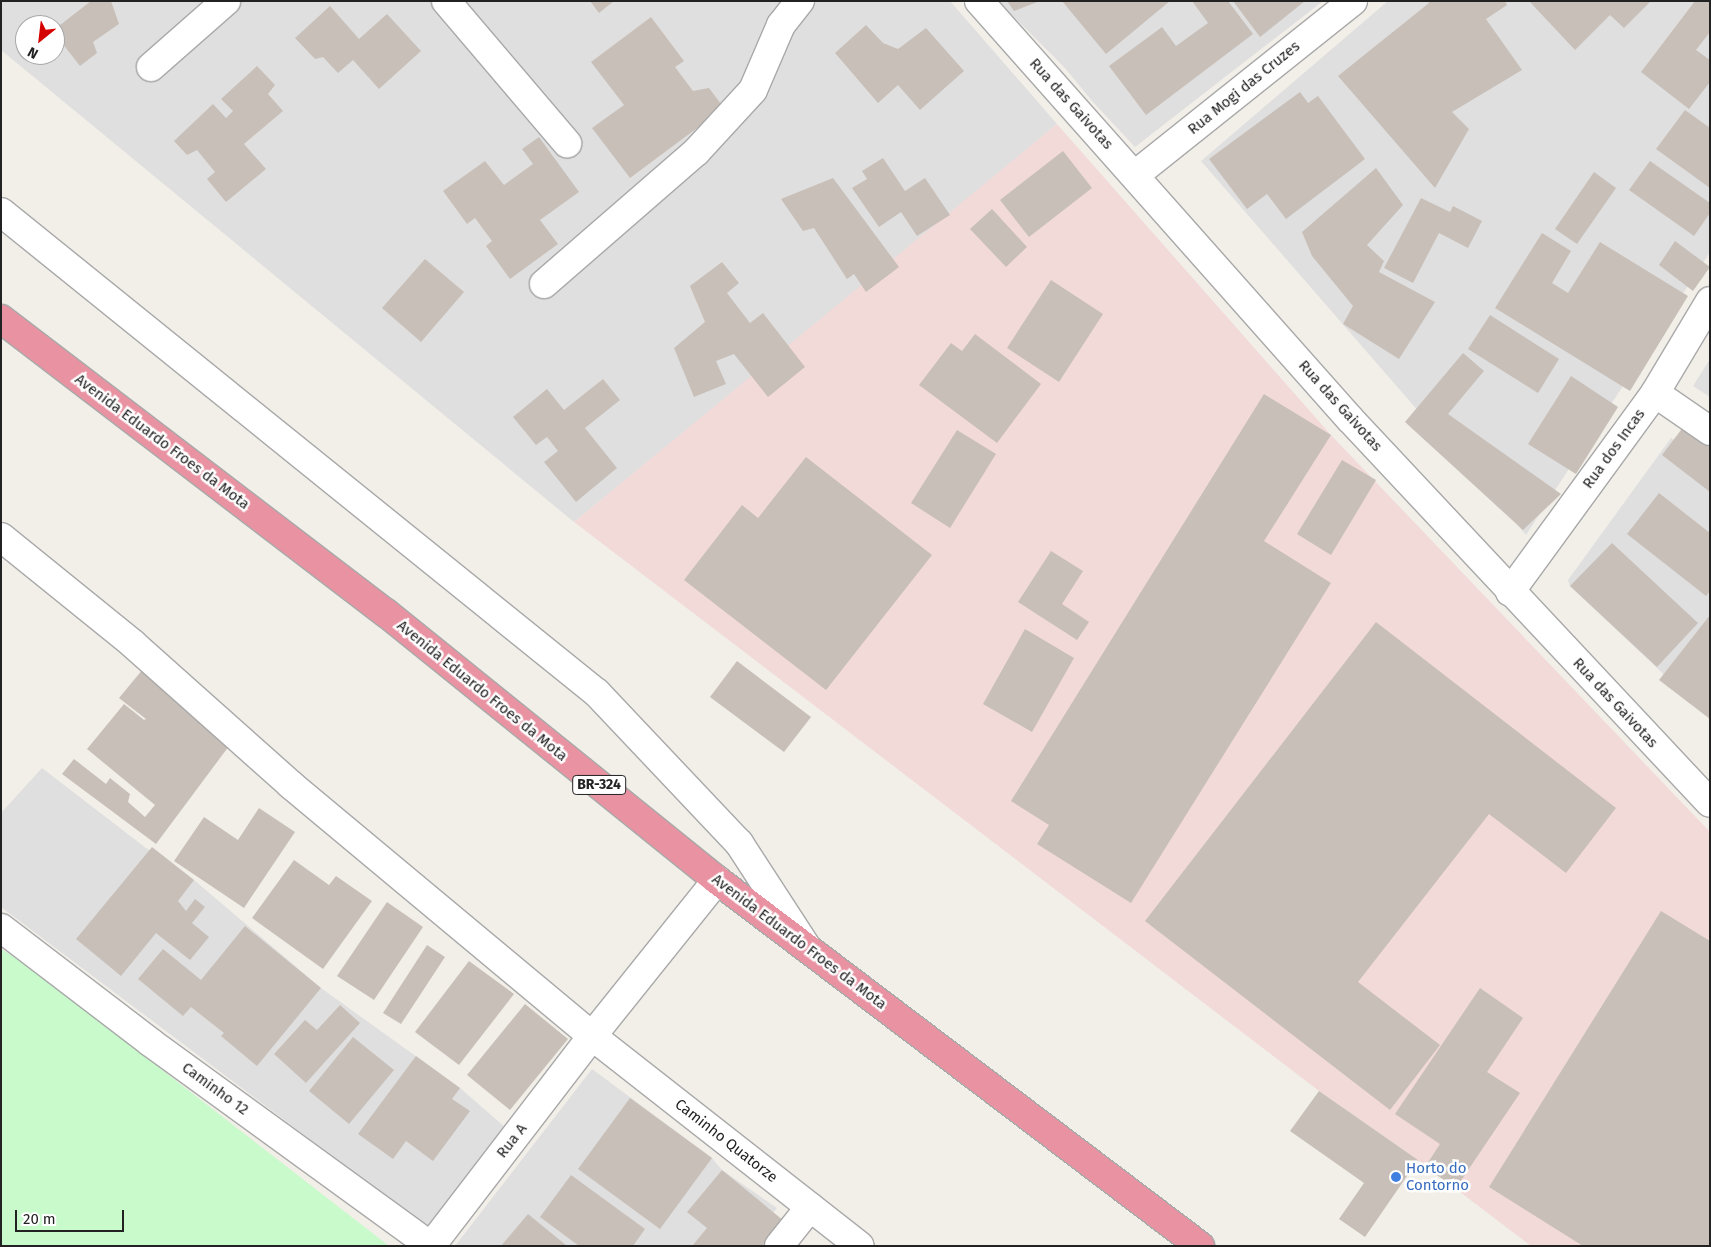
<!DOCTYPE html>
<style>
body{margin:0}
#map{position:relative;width:1711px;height:1247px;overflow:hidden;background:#f2efe9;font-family:"Fira Sans",sans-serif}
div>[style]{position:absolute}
.residential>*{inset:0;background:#e0dfdf}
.commercial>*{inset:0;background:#f2dad9}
.park>*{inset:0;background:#c8facc}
.building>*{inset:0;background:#c7bfb8}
.roads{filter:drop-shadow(1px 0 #a9a9a9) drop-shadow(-1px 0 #a9a9a9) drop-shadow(0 1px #a9a9a9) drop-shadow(0 -1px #a9a9a9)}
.minor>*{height:28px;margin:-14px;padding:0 14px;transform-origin:14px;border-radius:14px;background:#fff}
.highway>*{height:28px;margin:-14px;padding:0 14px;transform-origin:14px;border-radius:14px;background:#e892a2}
.dots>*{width:14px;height:14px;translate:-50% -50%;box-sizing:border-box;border:2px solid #fff;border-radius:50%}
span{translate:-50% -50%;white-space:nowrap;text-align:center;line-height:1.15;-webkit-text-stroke:5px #fff;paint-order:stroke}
.shield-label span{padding:1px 4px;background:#fff;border:1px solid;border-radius:4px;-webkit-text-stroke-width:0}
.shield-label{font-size:14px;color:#222;font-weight:700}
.street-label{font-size:15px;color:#222}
.shop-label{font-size:15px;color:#366cbe}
.left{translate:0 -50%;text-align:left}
.frame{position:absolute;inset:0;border:2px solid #222;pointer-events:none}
.north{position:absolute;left:15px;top:15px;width:50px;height:50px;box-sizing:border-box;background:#fff;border:1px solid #a7a7a7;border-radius:50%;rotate:209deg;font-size:14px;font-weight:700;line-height:20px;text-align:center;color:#222}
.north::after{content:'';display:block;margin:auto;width:18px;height:22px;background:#d40000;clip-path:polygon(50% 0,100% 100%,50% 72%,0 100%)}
.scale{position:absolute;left:15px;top:1210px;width:109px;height:22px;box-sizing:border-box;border:2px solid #222;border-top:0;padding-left:6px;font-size:15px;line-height:18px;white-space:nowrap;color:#222;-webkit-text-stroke:4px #fff;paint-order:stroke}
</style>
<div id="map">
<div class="residential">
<div style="clip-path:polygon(evenodd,1px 1px,950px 1px,1057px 124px,950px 215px,574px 522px,1px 50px,1px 1px,25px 25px,55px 25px,55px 55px,25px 55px,25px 25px)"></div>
<div style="clip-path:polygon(998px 1px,1323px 1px,1135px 147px,1092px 101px,1065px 68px)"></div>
<div style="clip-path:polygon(1388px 1px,1710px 1px,1710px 252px,1526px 535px,1201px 161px)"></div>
<div style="clip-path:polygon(1710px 359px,1710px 397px,1693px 386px)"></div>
<div style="clip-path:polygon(1671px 438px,1710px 462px,1710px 718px,1570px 586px,1568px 580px)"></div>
<div style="clip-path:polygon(42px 768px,146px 848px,194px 880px,321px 988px,460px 1088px,506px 1128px,429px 1229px,1px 907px,1px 813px)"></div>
<div style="clip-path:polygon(592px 1069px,712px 1158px,722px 1170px,777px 1208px,747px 1246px,455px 1246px)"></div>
</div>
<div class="commercial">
<div style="clip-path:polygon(1057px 124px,1331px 435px,1710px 832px,1710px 1246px,1531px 1246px,1418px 1160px,1319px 1091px,574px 522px)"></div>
</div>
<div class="park">
<div style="clip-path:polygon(1px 949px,27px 965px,389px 1246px,1px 1246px)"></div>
</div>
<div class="building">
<div style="clip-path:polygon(91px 1px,111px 1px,119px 24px,93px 42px,97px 53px,80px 66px,55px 34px,55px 29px)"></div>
<div style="clip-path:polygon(590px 1px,614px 1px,599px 13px)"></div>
<div style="clip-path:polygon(1007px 1px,1040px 1px,1014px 11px)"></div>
<div style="clip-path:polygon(1062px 1px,1170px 1px,1106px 54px)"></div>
<div style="clip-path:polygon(1192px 1px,1228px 1px,1253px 34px,1146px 115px,1109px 66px,1162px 27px,1176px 46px,1208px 23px)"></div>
<div style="clip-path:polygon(1233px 1px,1305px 1px,1260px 37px)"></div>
<div style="clip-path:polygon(1428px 1px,1505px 1px,1507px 5px,1486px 19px,1522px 70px,1452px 112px,1469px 129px,1435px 188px,1338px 76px,1429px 3px)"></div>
<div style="clip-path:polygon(1529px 1px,1651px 1px,1624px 28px,1610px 15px,1575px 50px)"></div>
<div style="clip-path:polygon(1695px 1px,1710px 1px,1710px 32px,1696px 50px,1710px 60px,1710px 82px,1689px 109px,1641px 72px)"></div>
<div style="clip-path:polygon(330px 6px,359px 39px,387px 14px,421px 51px,379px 89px,353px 60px,338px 73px,323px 57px,315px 59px,295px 38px)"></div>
<div style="clip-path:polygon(651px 17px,684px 61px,675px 67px,693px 91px,709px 88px,724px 108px,630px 178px,592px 128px,624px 105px,591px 62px)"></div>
<div style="clip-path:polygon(866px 25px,883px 43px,898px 49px,926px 28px,964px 71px,920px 110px,898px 85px,878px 103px,835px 53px)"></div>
<div style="clip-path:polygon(257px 66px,275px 85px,268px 94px,283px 111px,244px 144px,266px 169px,226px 202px,207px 179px,215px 172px,197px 150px,187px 155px,174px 141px,213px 104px,226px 118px,233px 111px,221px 99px)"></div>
<div style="clip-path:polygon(1300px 92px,1308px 103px,1318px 96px,1365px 159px,1286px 219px,1267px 194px,1247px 209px,1209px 159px)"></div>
<div style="clip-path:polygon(1685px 110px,1710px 128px,1710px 188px,1656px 149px)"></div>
<div style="clip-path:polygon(539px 137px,579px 192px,540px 220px,558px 244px,510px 279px,486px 246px,492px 241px,475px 218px,467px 224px,443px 191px,485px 161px,504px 185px,533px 164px,522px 149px)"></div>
<div style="clip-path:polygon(1063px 151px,1092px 188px,1029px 237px,1000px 200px)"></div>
<div style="clip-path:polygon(883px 158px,905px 191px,925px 178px,950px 215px,917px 236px,901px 212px,879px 227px,852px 188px,867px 179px,862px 171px)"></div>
<div style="clip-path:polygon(1650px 161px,1710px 203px,1710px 213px,1694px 236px,1629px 190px)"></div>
<div style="clip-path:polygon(1376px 168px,1403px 205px,1367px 245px,1384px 261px,1379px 272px,1435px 302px,1399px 359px,1343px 324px,1353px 306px,1312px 256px,1302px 232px)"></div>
<div style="clip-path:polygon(1594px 172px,1616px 188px,1577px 244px,1555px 229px)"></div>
<div style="clip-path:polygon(833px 178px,899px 267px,866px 292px,854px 274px,847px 279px,814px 228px,803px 231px,781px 199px)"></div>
<div style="clip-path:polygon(1421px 198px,1450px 212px,1453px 206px,1482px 221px,1468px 248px,1439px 233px,1413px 283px,1384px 268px)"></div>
<div style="clip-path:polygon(992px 209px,1027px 247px,1006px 267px,970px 229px)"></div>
<div style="clip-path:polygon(1542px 233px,1571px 251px,1552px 283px,1568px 293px,1600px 242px,1688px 296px,1630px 391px,1495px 308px)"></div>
<div style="clip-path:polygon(1675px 241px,1710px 267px,1693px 291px,1659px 265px)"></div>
<div style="clip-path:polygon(425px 259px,464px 292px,421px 342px,382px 308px)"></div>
<div style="clip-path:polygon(722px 262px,739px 283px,727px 293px,750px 323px,763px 313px,805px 367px,768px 397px,734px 354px,716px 361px,726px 384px,694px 397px,674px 348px,705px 322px,690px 286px)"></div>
<div style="clip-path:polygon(1051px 280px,1103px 314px,1059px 382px,1007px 348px)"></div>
<div style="clip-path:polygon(1490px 315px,1559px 359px,1538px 393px,1468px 349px)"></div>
<div style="clip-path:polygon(975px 334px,1041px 384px,997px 443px,919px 385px,951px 343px,962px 351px)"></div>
<div style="clip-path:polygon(1463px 353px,1484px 371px,1448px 414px,1561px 494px,1523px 530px,1405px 422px)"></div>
<div style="clip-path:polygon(1571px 376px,1618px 407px,1576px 474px,1528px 444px)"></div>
<div style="clip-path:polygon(603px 379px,620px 400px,585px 428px,617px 468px,576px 502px,544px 462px,558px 451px,547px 437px,536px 445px,513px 417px,547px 389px,564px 410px)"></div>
<div style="clip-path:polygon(1264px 394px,1331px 435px,1264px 541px,1331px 583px,1131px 903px,1037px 844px,1049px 825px,1011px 801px)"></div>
<div style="clip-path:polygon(1684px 426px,1710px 446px,1710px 492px,1662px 455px)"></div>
<div style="clip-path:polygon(957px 430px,996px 454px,950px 528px,911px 503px)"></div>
<div style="clip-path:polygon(806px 457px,932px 555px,826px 690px,684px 580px,742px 505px,758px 518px)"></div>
<div style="clip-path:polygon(1342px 460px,1376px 480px,1331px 555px,1297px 534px)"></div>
<div style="clip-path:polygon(1659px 493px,1710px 533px,1710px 591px,1706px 596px,1627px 534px)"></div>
<div style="clip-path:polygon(1612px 543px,1698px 623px,1657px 667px,1570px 586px)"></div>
<div style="clip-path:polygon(1051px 551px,1083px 571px,1062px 604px,1089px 622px,1077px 640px,1018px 602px)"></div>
<div style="clip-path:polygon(1710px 615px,1710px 719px,1659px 680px)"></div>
<div style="clip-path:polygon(1376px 622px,1616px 808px,1566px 873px,1489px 814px,1358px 982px,1440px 1045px,1390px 1110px,1145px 921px)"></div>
<div style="clip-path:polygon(1025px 629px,1074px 658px,1032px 732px,983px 704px)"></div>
<div style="clip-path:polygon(737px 661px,811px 717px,784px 752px,710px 697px)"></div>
<div style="clip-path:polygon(143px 669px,232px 742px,156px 844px,62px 774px,74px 759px,106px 784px,110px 778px,130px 794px,128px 802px,145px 817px,155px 805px,87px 749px,124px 704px,144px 720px,146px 719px,119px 698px)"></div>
<div style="clip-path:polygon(259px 808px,295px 832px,244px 908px,174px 861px,204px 817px,238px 840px)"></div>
<div style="clip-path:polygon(152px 847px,194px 880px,178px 901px,186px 911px,195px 899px,205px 907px,192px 923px,209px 937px,190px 960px,156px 933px,121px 976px,76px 939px)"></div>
<div style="clip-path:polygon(294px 860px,329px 885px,336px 876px,372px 901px,323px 969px,252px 918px)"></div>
<div style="clip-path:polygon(387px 902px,423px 927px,374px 1000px,337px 976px)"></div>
<div style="clip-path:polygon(1661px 911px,1710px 941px,1710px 1246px,1583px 1246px,1489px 1187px)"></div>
<div style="clip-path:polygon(245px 926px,321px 988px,257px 1066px,221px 1036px,224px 1033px,191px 1007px,183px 1016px,138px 979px,163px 949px,201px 980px)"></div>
<div style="clip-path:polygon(427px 945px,445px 957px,401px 1024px,383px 1013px)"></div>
<div style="clip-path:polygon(469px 961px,514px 994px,459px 1065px,415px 1032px)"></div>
<div style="clip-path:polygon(1480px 988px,1523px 1018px,1487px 1072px,1520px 1093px,1456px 1188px,1425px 1167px,1440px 1144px,1395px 1114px)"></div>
<div style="clip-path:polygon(525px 1004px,568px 1039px,510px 1110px,467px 1075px)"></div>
<div style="clip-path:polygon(340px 1005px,360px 1023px,306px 1083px,274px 1054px,305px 1020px,317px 1030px)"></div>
<div style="clip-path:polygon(353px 1037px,394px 1070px,349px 1124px,309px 1091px)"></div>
<div style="clip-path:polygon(416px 1056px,460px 1088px,452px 1099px,470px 1111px,433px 1161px,406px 1141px,393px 1159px,358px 1134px)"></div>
<div style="clip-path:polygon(1319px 1091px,1418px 1160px,1365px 1237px,1339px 1219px,1364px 1183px,1290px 1131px)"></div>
<div style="clip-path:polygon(630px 1098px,712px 1158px,660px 1229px,578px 1169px)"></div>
<div style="clip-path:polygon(722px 1170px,784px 1221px,764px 1246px,692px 1246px,707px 1228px,687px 1212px)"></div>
<div style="clip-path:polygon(571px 1175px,645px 1229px,633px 1246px,579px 1246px,540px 1217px)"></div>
<div style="clip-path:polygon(528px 1214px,567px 1246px,501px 1246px)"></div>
</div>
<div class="roads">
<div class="minor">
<div style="left:446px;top:1px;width:187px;rotate:49.6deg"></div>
<div style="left:979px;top:1px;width:559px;rotate:48.41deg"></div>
<div style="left:1350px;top:419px;width:526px;rotate:46.85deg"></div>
<div style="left:151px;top:67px;width:100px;rotate:-41.3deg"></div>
<div style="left:1135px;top:175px;width:279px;rotate:-38.6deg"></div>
<div style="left:1px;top:212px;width:766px;rotate:38.91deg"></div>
<div style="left:597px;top:693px;width:207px;rotate:46.6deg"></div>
<div style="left:739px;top:843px;width:123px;rotate:57deg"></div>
<div style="left:544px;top:284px;width:201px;rotate:-41deg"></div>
<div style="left:696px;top:152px;width:84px;rotate:-47.4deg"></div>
<div style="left:753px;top:90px;width:71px;rotate:-66.7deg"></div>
<div style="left:781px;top:25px;width:31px;rotate:-52deg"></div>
<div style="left:1655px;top:393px;width:67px;rotate:34.6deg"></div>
<div style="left:1px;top:537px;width:170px;rotate:39deg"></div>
<div style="left:133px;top:644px;width:212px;rotate:41.7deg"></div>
<div style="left:291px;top:785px;width:392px;rotate:39.8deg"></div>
<div style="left:592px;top:1036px;width:340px;rotate:38.1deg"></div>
<div style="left:1510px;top:592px;width:246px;rotate:-53.9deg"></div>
<div style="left:1655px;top:393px;width:107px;rotate:-59.1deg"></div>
<div style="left:1px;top:928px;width:188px;rotate:37.4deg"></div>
<div style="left:150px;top:1042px;width:347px;rotate:36deg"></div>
<div style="left:431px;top:1246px;width:265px;rotate:-52.5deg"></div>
<div style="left:592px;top:1036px;width:200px;rotate:-51.3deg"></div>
<div style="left:779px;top:1246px;width:50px;rotate:-51.5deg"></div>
</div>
<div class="highway">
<div style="left:1px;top:319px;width:484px;rotate:37.4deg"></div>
<div style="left:386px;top:613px;width:425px;rotate:38.9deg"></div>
<div style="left:717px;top:880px;width:606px;rotate:37.15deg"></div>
</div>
</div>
<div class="dots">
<div style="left:1396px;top:1177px;background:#3f7fe0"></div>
</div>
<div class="shield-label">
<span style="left:599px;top:785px">BR-324</span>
</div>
<div class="street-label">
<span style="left:1244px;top:88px;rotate:-39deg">Rua Mogi das Cruzes</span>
<span style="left:1071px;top:104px;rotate:48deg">Rua das Gaivotas</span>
<span style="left:1340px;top:406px;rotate:48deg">Rua das Gaivotas</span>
<span style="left:162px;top:442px;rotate:37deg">Avenida Eduardo Froes da Mota</span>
<span style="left:1614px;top:449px;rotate:-54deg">Rua dos Incas</span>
<span style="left:482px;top:691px;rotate:39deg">Avenida Eduardo Froes da Mota</span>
<span style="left:1615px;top:703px;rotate:47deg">Rua das Gaivotas</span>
<span style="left:799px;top:942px;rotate:37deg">Avenida Eduardo Froes da Mota</span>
<span style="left:215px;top:1089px;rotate:36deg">Caminho 12</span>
<span style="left:512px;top:1141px;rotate:-52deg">Rua A</span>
<span style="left:726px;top:1141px;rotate:38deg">Caminho Quatorze</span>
</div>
<div class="shop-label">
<span class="left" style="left:1406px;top:1177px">Horto do<br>Contorno</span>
</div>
<div class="frame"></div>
<div class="north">N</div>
<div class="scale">20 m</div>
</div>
